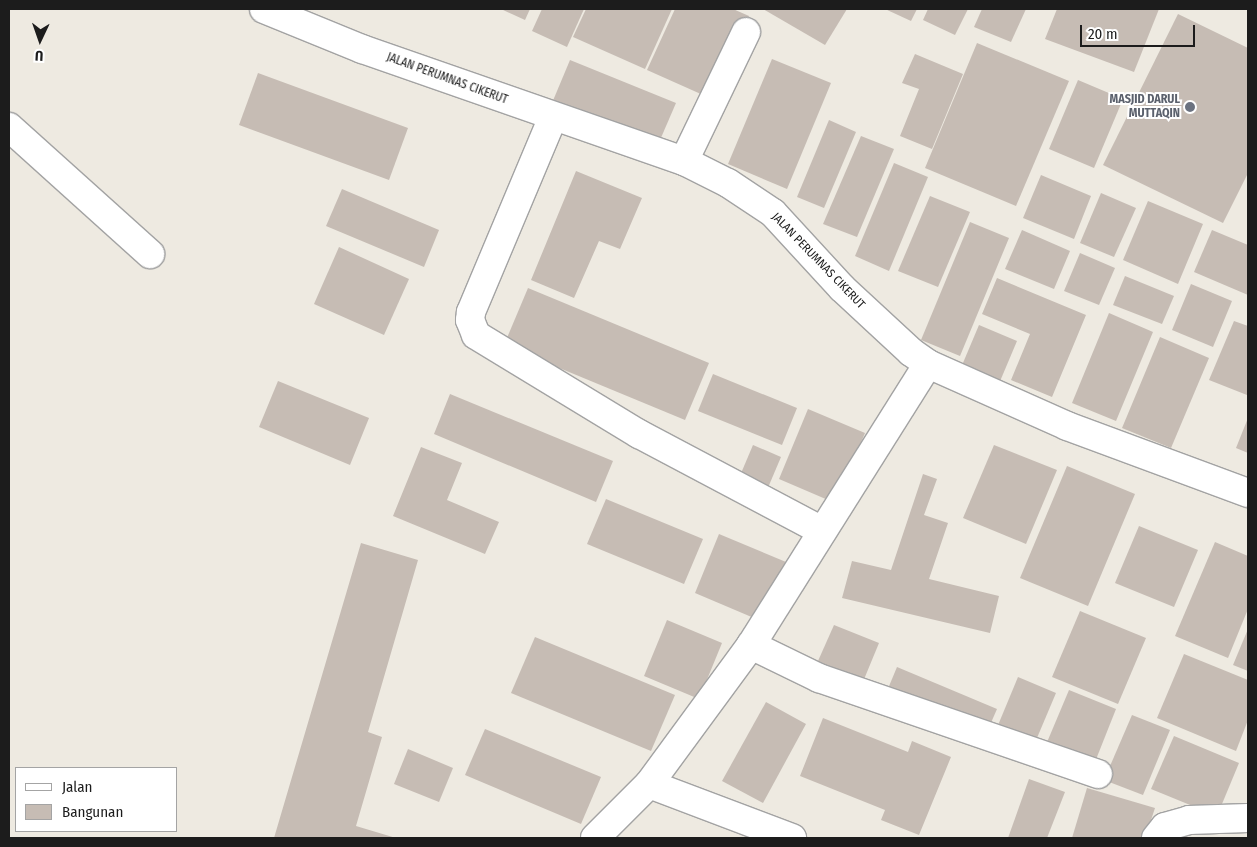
<!DOCTYPE html>
<style>
body{margin:0}
#map{position:relative;width:1257px;height:847px;overflow:hidden;background:#eeeae1;font-family:"Fira Sans Condensed",sans-serif}
div>[style]{position:absolute}
.building>*{inset:0;background:#c6bcb4}
.roads{filter:drop-shadow(1px 0 #a3a3a3) drop-shadow(-1px 0 #a3a3a3) drop-shadow(0 1px #a3a3a3) drop-shadow(0 -1px #a3a3a3)}
.minor>*{height:28px;margin:-14px;padding:0 14px;transform-origin:14px;border-radius:14px;background:#fff}
.tertiary>*{height:28px;margin:-14px;padding:0 14px;transform-origin:14px;border-radius:14px;background:#fff}
.dots>*{width:14px;height:14px;translate:-50% -50%;box-sizing:border-box;border:2px solid #fff;border-radius:50%}
span{translate:-50% -50%;white-space:nowrap;text-align:center;line-height:1.15;-webkit-text-stroke:4px #fff;paint-order:stroke}
.street-label{font-size:12px;color:#1c1c1c}
.worship-label{font-size:12px;color:#5b616d;font-weight:700}
.right{translate:-100% -50%;text-align:right}
.frame{position:absolute;inset:0;border:10px solid #1c1c1c;pointer-events:none}
.legend{position:absolute;left:15px;top:767px;width:162px;height:65px;box-sizing:border-box;background:#fff;border:1px solid #a4a4a4;margin:0;padding:6px 9px;list-style:none;font-size:15px;color:#1c1c1c}
.legend li{display:flex;align-items:center;gap:10px;height:25px}
.legend b{width:25px;border:1px solid #a4a4a4}
.north{position:absolute;left:15px;top:15px;width:50px;height:50px;-webkit-text-stroke:4px #fff;paint-order:stroke;rotate:183deg;font-size:14px;font-weight:700;line-height:20px;text-align:center;color:#1c1c1c}
.north::after{content:'';display:block;margin:auto;width:18px;height:22px;background:#1c1c1c;clip-path:polygon(50% 0,100% 100%,50% 72%,0 100%)}
.scale{position:absolute;left:1080px;top:25px;width:115px;height:22px;box-sizing:border-box;border:2px solid #1c1c1c;border-top:0;padding-left:6px;font-size:15px;line-height:18px;white-space:nowrap;color:#1c1c1c;-webkit-text-stroke:4px #fff;paint-order:stroke}
</style>
<div id="map">
<div class="building">
<div style="clip-path:polygon(501px 9px,530px 9px,525px 20px)"></div>
<div style="clip-path:polygon(542px 9px,584px 9px,567px 47px,532px 31px)"></div>
<div style="clip-path:polygon(586px 9px,672px 9px,645px 69px,573px 37px)"></div>
<div style="clip-path:polygon(675px 9px,733px 9px,749px 16px,712px 99px,647px 70px)"></div>
<div style="clip-path:polygon(763px 9px,847px 9px,825px 45px)"></div>
<div style="clip-path:polygon(885px 9px,917px 9px,911px 21px)"></div>
<div style="clip-path:polygon(928px 9px,968px 9px,955px 35px,923px 20px)"></div>
<div style="clip-path:polygon(982px 9px,1026px 9px,1011px 42px,974px 27px)"></div>
<div style="clip-path:polygon(1057px 9px,1159px 9px,1134px 72px,1045px 39px)"></div>
<div style="clip-path:polygon(1178px 14px,1248px 48px,1248px 173px,1223px 223px,1103px 165px)"></div>
<div style="clip-path:polygon(977px 43px,1069px 81px,1016px 206px,925px 168px)"></div>
<div style="clip-path:polygon(915px 54px,963px 74px,932px 149px,900px 136px,919px 89px,902px 83px)"></div>
<div style="clip-path:polygon(772px 59px,831px 83px,787px 189px,728px 164px)"></div>
<div style="clip-path:polygon(570px 60px,676px 103px,657px 147px,552px 103px)"></div>
<div style="clip-path:polygon(258px 73px,408px 128px,389px 180px,239px 125px)"></div>
<div style="clip-path:polygon(1078px 80px,1123px 99px,1094px 168px,1049px 149px)"></div>
<div style="clip-path:polygon(829px 120px,856px 132px,824px 208px,797px 197px)"></div>
<div style="clip-path:polygon(861px 136px,894px 149px,857px 237px,823px 224px)"></div>
<div style="clip-path:polygon(894px 163px,928px 177px,889px 271px,855px 256px)"></div>
<div style="clip-path:polygon(576px 171px,642px 198px,620px 249px,599px 241px,574px 298px,531px 280px)"></div>
<div style="clip-path:polygon(1041px 175px,1091px 196px,1074px 239px,1023px 218px)"></div>
<div style="clip-path:polygon(342px 189px,439px 230px,424px 267px,326px 226px)"></div>
<div style="clip-path:polygon(1101px 193px,1136px 208px,1114px 257px,1080px 243px)"></div>
<div style="clip-path:polygon(930px 196px,970px 212px,938px 287px,898px 271px)"></div>
<div style="clip-path:polygon(1148px 201px,1203px 224px,1178px 284px,1123px 260px)"></div>
<div style="clip-path:polygon(970px 222px,1009px 238px,960px 356px,921px 340px)"></div>
<div style="clip-path:polygon(1022px 230px,1070px 251px,1054px 289px,1005px 269px)"></div>
<div style="clip-path:polygon(1212px 230px,1248px 245px,1248px 295px,1194px 272px)"></div>
<div style="clip-path:polygon(339px 247px,409px 279px,384px 335px,314px 304px)"></div>
<div style="clip-path:polygon(1080px 253px,1115px 268px,1099px 305px,1064px 291px)"></div>
<div style="clip-path:polygon(1125px 276px,1174px 296px,1162px 324px,1113px 305px)"></div>
<div style="clip-path:polygon(997px 278px,1086px 315px,1052px 397px,1011px 380px,1030px 334px,982px 314px)"></div>
<div style="clip-path:polygon(1191px 284px,1232px 301px,1213px 347px,1172px 330px)"></div>
<div style="clip-path:polygon(528px 288px,709px 363px,685px 420px,504px 345px)"></div>
<div style="clip-path:polygon(1109px 313px,1153px 332px,1116px 421px,1072px 403px)"></div>
<div style="clip-path:polygon(1234px 321px,1248px 326px,1247px 395px,1209px 380px)"></div>
<div style="clip-path:polygon(979px 325px,1017px 341px,998px 386px,960px 370px)"></div>
<div style="clip-path:polygon(1160px 337px,1209px 358px,1171px 448px,1122px 428px)"></div>
<div style="clip-path:polygon(713px 374px,797px 408px,782px 445px,698px 411px)"></div>
<div style="clip-path:polygon(278px 381px,369px 418px,350px 465px,259px 427px)"></div>
<div style="clip-path:polygon(450px 394px,613px 461px,596px 502px,434px 434px)"></div>
<div style="clip-path:polygon(808px 409px,865px 433px,835px 503px,779px 479px)"></div>
<div style="clip-path:polygon(1248px 418px,1248px 453px,1236px 448px)"></div>
<div style="clip-path:polygon(753px 445px,781px 457px,767px 490px,739px 478px)"></div>
<div style="clip-path:polygon(994px 445px,1057px 470px,1026px 544px,963px 518px)"></div>
<div style="clip-path:polygon(421px 447px,462px 463px,447px 500px,499px 522px,485px 554px,393px 516px)"></div>
<div style="clip-path:polygon(1067px 466px,1135px 494px,1088px 606px,1020px 578px)"></div>
<div style="clip-path:polygon(923px 474px,937px 479px,924px 515px,948px 523px,929px 579px,999px 596px,990px 633px,842px 598px,852px 561px,891px 570px)"></div>
<div style="clip-path:polygon(606px 499px,703px 539px,684px 584px,587px 544px)"></div>
<div style="clip-path:polygon(1139px 526px,1198px 550px,1174px 607px,1115px 583px)"></div>
<div style="clip-path:polygon(719px 534px,786px 562px,761px 621px,695px 593px)"></div>
<div style="clip-path:polygon(1215px 542px,1248px 556px,1248px 609px,1228px 658px,1175px 636px)"></div>
<div style="clip-path:polygon(361px 543px,418px 560px,368px 732px,382px 737px,356px 826px,396px 838px,274px 838px)"></div>
<div style="clip-path:polygon(1080px 611px,1146px 638px,1118px 704px,1052px 677px)"></div>
<div style="clip-path:polygon(667px 620px,722px 643px,699px 699px,644px 676px)"></div>
<div style="clip-path:polygon(834px 625px,879px 643px,860px 689px,814px 670px)"></div>
<div style="clip-path:polygon(1248px 629px,1248px 671px,1233px 665px)"></div>
<div style="clip-path:polygon(535px 637px,675px 695px,651px 751px,511px 693px)"></div>
<div style="clip-path:polygon(1184px 654px,1248px 680px,1248px 720px,1236px 751px,1157px 718px)"></div>
<div style="clip-path:polygon(897px 667px,997px 709px,987px 732px,887px 691px)"></div>
<div style="clip-path:polygon(1018px 677px,1056px 693px,1034px 745px,996px 730px)"></div>
<div style="clip-path:polygon(1069px 690px,1116px 709px,1093px 767px,1045px 747px)"></div>
<div style="clip-path:polygon(766px 702px,806px 724px,763px 803px,722px 781px)"></div>
<div style="clip-path:polygon(1132px 715px,1170px 730px,1143px 795px,1104px 780px)"></div>
<div style="clip-path:polygon(823px 718px,908px 752px,912px 741px,951px 757px,919px 835px,881px 820px,885px 810px,800px 776px)"></div>
<div style="clip-path:polygon(485px 729px,601px 777px,581px 824px,465px 775px)"></div>
<div style="clip-path:polygon(1174px 736px,1239px 763px,1217px 816px,1151px 789px)"></div>
<div style="clip-path:polygon(408px 749px,453px 768px,439px 802px,394px 784px)"></div>
<div style="clip-path:polygon(1029px 779px,1065px 792px,1047px 838px,1008px 838px)"></div>
<div style="clip-path:polygon(1087px 788px,1155px 808px,1145px 838px,1072px 838px)"></div>
</div>
<div class="roads">
<div class="minor">
<div style="left:553px;top:117px;width:212px;rotate:112.8deg"></div>
<div style="left:471px;top:312px;width:8px;rotate:97deg"></div>
<div style="left:470px;top:320px;width:16px;rotate:68deg"></div>
<div style="left:476px;top:335px;width:191px;rotate:31.3deg"></div>
<div style="left:639px;top:434px;width:207px;rotate:27.9deg"></div>
<div style="left:9px;top:127px;width:190px;rotate:42deg"></div>
<div style="left:684px;top:161px;width:143px;rotate:-64.3deg"></div>
<div style="left:751px;top:645px;width:76px;rotate:25.9deg"></div>
<div style="left:819px;top:678px;width:295px;rotate:19deg"></div>
<div style="left:649px;top:784px;width:153px;rotate:20.7deg"></div>
<div style="left:595px;top:838px;width:76px;rotate:-45deg"></div>
<div style="left:649px;top:784px;width:172px;rotate:-53.7deg"></div>
<div style="left:751px;top:645px;width:332px;rotate:-57.8deg"></div>
<div style="left:1156px;top:838px;width:14px;rotate:-51deg"></div>
<div style="left:1165px;top:827px;width:25px;rotate:-16deg"></div>
<div style="left:1189px;top:820px;width:59px;rotate:-1.9deg"></div>
</div>
<div class="tertiary">
<div style="left:264px;top:9px;width:106px;rotate:22.2deg"></div>
<div style="left:362px;top:49px;width:341px;rotate:19.2deg"></div>
<div style="left:684px;top:161px;width:49px;rotate:26.6deg"></div>
<div style="left:728px;top:183px;width:54px;rotate:33.7deg"></div>
<div style="left:773px;top:213px;width:102px;rotate:47.4deg"></div>
<div style="left:842px;top:288px;width:94px;rotate:42.8deg"></div>
<div style="left:911px;top:352px;width:21px;rotate:35deg"></div>
<div style="left:928px;top:364px;width:152px;rotate:24deg"></div>
<div style="left:1067px;top:426px;width:193px;rotate:20.3deg"></div>
</div>
</div>
<div class="dots">
<div style="left:1190px;top:107px;background:#6b7280"></div>
</div>
<div class="street-label">
<span style="left:447px;top:79px;rotate:20deg">JALAN PERUMNAS CIKERUT</span>
<span style="left:818px;top:261px;rotate:46deg">JALAN PERUMNAS CIKERUT</span>
</div>
<div class="worship-label">
<span class="right" style="left:1180px;top:107px">MASJID DARUL<br>MUTTAQIN</span>
</div>
<div class="frame"></div>
<ul class="legend">
<li><b style="height:6px;background:#fff"></b>Jalan</li>
<li><b style="height:14px;background:#c6bcb4"></b>Bangunan</li>
</ul>
<div class="north">U</div>
<div class="scale">20 m</div>
</div>
